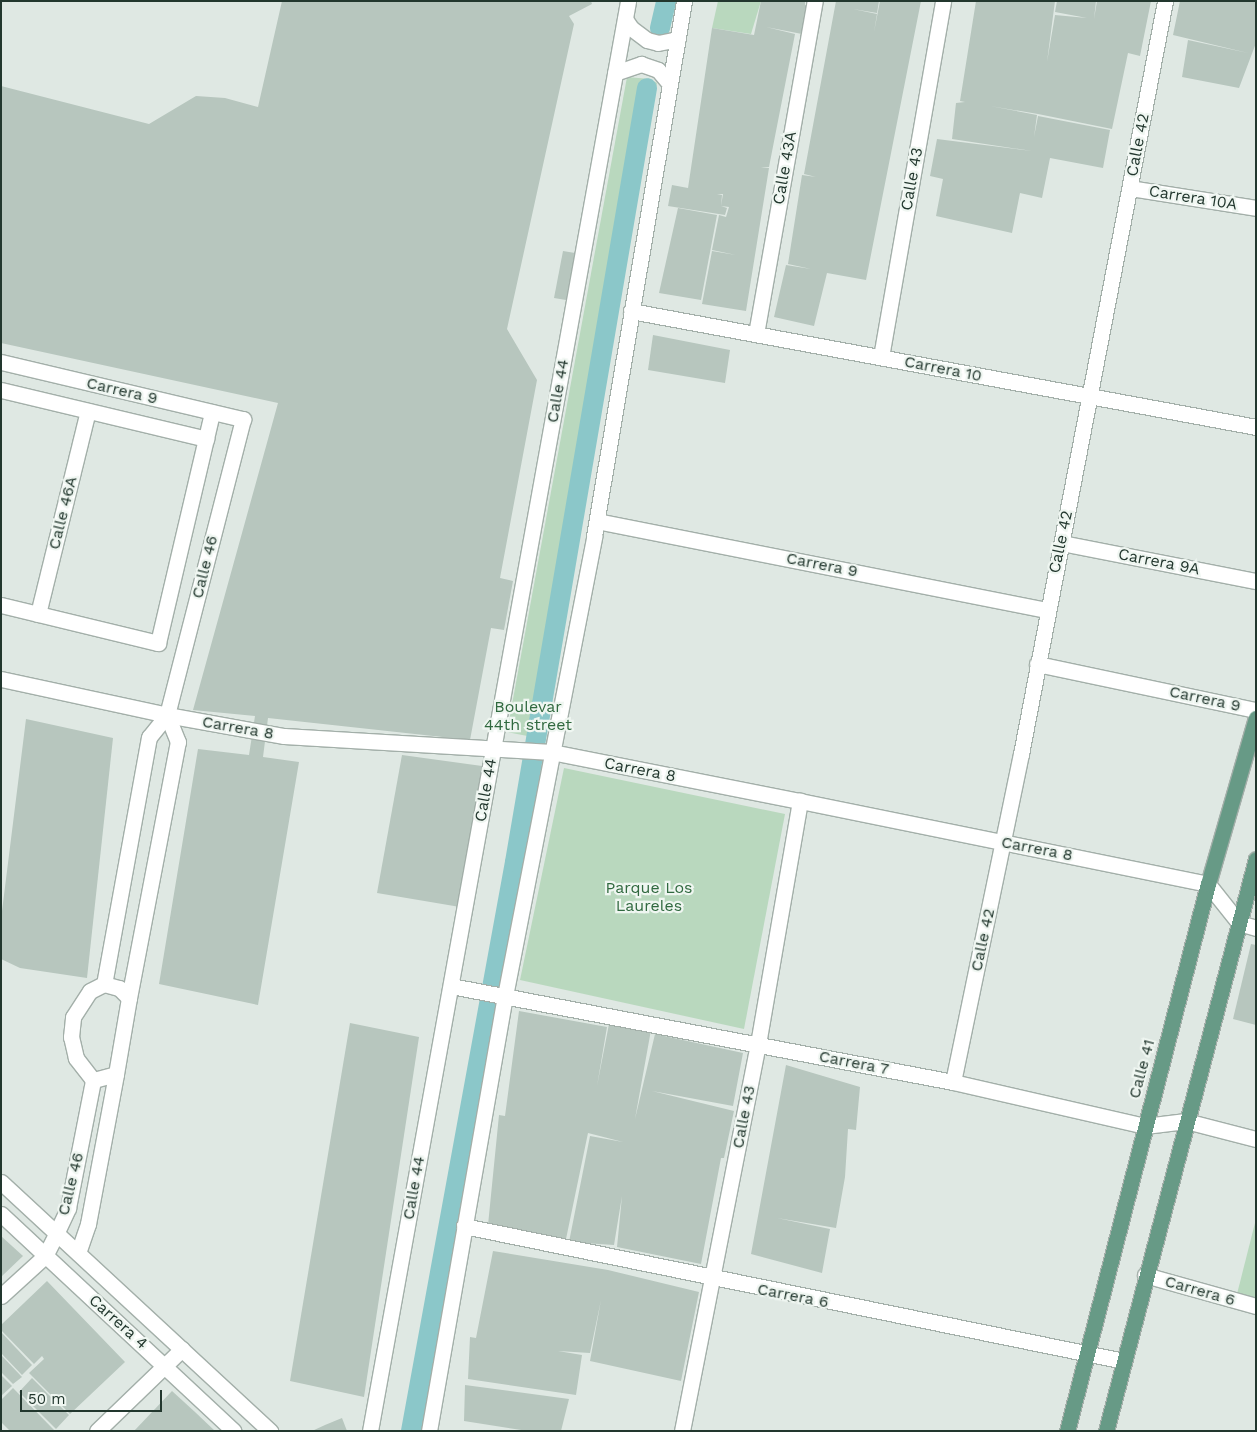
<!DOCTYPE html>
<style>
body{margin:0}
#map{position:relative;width:1257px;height:1432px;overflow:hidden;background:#dfe8e3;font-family:"Work Sans",sans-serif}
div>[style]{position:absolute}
.green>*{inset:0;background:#b9d8be}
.canal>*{height:20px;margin:-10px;padding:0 10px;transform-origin:10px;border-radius:10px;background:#8bc7c9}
.building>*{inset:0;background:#b7c6be}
.roads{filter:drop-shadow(1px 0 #a3afa9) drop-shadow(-1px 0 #a3afa9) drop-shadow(0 1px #a3afa9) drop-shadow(0 -1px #a3afa9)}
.minor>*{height:15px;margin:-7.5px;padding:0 7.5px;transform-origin:7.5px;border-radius:7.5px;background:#fff}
.tertiary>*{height:15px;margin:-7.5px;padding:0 7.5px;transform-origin:7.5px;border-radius:7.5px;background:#fff}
.primary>*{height:15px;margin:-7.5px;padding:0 7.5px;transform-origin:7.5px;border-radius:7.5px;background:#679a86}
span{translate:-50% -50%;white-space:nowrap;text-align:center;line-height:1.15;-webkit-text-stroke:4.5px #eff6f1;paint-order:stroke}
.street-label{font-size:16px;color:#22372e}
.park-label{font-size:16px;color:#30693f}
.frame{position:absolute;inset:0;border:2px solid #22372e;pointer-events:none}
.scale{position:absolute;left:20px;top:1390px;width:142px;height:22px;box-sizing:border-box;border:2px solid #22372e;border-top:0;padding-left:6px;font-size:15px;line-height:18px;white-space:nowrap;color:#22372e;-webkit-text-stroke:4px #eff6f1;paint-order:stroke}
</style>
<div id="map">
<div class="green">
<div style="clip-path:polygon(718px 1px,761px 1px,751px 34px,712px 28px)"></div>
<div style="clip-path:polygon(627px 77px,650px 79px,657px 83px,543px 739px,507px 732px)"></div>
<div style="clip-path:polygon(564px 768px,785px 814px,744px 1029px,520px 980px)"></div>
<div style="clip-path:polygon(1256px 1219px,1256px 1299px,1237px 1294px)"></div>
</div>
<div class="canal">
<div style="left:660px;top:28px;width:28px;rotate:-77deg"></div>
<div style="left:411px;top:1431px;width:578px;rotate:-79.64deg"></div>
<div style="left:515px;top:862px;width:785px;rotate:-80.32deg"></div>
</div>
<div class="building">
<div style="clip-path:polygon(282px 1px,591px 1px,592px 4px,569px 16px,574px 24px,507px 329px,537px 380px,500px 578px,513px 581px,504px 630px,491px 628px,470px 740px,268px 718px,263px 757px,299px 762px,258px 1005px,159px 984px,198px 749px,249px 755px,255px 716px,193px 710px,278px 403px,1px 343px,1px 86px,149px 124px,196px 96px,225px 98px,258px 107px)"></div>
<div style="clip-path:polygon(761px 1px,805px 1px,805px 5px,808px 6px,802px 34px,766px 27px,795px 34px,769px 167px,761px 167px,769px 168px,746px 311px,702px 304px,712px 251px,736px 255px,712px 250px,719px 215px,726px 217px,729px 207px,721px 206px,723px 194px,717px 194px,722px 195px,721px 206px,727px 208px,725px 215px,668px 206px,672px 185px,688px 188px,712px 28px,754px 35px)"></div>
<div style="clip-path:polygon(836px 1px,879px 1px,877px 13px,853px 9px,877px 14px,874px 32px,880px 1px,921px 1px,866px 280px,827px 273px,814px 326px,774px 317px,786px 265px,811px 269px,788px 264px,802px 175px,816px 177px,804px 174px)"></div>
<div style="clip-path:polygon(976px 1px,1055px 1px,1047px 62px,1055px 15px,1087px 18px,1055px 12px,1057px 1px,1096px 1px,1094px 19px,1097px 1px,1151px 1px,1140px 56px,1128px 53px,1112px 129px,1038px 114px,990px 106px,1037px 115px,1034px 137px,1038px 116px,1110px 130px,1103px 168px,1050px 158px,1042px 198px,1020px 193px,1012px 233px,936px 216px,943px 179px,930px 176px,937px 139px,1032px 151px,952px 139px,956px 103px,965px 102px,960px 101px)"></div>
<div style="clip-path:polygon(1180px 1px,1256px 1px,1256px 43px,1239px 88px,1182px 77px,1188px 40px,1248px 53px,1173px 35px)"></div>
<div style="clip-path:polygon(678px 208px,717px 215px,701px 300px,659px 293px)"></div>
<div style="clip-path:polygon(563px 251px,575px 253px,566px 300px,554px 298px)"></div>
<div style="clip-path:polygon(653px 335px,730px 350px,725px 383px,648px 370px)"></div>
<div style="clip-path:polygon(26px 719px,113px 738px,87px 978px,20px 968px,1px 959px,1px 919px)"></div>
<div style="clip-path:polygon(402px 755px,482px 766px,460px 907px,377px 893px)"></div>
<div style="clip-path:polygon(1251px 944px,1256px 945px,1256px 1025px,1233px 1019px)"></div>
<div style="clip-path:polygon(519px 1011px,607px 1027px,597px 1086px,609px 1024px,651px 1030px,635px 1119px,655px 1034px,743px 1053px,733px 1106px,652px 1091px,734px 1111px,724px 1158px,721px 1158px,701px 1264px,617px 1247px,622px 1196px,614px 1245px,569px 1242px,590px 1136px,623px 1142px,588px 1133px,566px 1239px,488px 1225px,499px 1115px,505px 1116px)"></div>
<div style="clip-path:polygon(350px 1023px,419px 1037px,364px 1397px,290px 1381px)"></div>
<div style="clip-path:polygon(786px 1065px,860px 1087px,856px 1130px,848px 1129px,845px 1177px,836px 1228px,777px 1218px,830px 1229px,822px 1273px,751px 1254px)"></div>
<div style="clip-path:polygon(1px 1236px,23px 1256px,1px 1277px)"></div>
<div style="clip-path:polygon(493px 1251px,608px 1270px,699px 1292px,681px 1381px,590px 1361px,601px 1300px,590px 1353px,558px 1351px,582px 1355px,576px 1395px,468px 1379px,470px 1337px,476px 1338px)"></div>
<div style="clip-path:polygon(47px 1281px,125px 1362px,70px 1414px,29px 1373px,44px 1359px,42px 1356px,34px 1364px,1px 1330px,1px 1325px)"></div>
<div style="clip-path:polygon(1px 1332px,32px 1365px,22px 1375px,1px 1353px)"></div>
<div style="clip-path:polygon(1px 1355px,22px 1377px,13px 1384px,1px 1372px)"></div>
<div style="clip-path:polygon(1px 1375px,12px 1386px,1px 1396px)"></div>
<div style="clip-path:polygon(32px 1378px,69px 1415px,56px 1429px,19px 1392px)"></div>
<div style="clip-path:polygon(465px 1385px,569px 1399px,561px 1431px,528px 1431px,464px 1421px)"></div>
<div style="clip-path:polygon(13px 1388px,55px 1431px,10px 1431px,1px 1422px,1px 1400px)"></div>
<div style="clip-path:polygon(172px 1391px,195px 1412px,215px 1431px,134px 1431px)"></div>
<div style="clip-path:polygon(342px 1418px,347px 1431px,312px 1431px,325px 1425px)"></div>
</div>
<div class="roads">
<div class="minor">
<div style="left:1130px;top:188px;width:128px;rotate:9deg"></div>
<div style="left:631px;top:311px;width:636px;rotate:10.51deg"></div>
<div style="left:756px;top:334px;width:338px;rotate:-80deg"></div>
<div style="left:881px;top:357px;width:361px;rotate:-80.1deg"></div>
<div style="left:1px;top:362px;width:249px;rotate:13.3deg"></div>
<div style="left:243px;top:419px;width:306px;rotate:104.4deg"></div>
<div style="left:167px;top:715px;width:28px;rotate:129deg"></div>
<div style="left:149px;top:737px;width:251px;rotate:100.3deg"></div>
<div style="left:1px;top:390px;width:211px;rotate:13.4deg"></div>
<div style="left:597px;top:521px;width:459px;rotate:11.2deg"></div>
<div style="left:1062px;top:543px;width:198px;rotate:11.1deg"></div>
<div style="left:1px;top:605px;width:162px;rotate:13.6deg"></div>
<div style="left:158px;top:643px;width:237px;rotate:-76.8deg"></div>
<div style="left:38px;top:614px;width:209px;rotate:-76.2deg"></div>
<div style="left:1037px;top:664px;width:224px;rotate:11.9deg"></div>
<div style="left:1px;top:679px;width:170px;rotate:12.2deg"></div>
<div style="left:167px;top:715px;width:119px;rotate:10.2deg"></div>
<div style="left:284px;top:736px;width:268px;rotate:3.4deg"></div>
<div style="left:552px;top:752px;width:253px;rotate:11.2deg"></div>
<div style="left:800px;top:801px;width:416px;rotate:11.5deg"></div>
<div style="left:1208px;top:884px;width:50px;rotate:51.5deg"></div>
<div style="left:1239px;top:923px;width:18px;rotate:16deg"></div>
<div style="left:104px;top:984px;width:16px;rotate:15deg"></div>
<div style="left:119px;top:988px;width:14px;rotate:45deg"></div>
<div style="left:129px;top:998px;width:77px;rotate:99.7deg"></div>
<div style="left:116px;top:1074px;width:24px;rotate:165deg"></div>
<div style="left:93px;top:1080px;width:28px;rotate:-128deg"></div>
<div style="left:76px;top:1058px;width:22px;rotate:-103deg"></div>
<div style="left:71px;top:1037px;width:20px;rotate:-84deg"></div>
<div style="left:73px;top:1017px;width:31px;rotate:-57deg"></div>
<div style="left:90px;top:991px;width:16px;rotate:-27deg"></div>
<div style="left:451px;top:986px;width:511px;rotate:10.83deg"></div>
<div style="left:953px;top:1082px;width:197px;rotate:12.9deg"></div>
<div style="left:1145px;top:1126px;width:41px;rotate:-7deg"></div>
<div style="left:1186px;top:1121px;width:72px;rotate:14.4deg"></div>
<div style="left:129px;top:998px;width:261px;rotate:-79.2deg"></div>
<div style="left:178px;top:742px;width:29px;rotate:-112deg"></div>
<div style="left:953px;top:1082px;width:335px;rotate:-78.3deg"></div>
<div style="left:1021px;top:754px;width:767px;rotate:-79.17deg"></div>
<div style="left:464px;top:1226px;width:674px;rotate:11.56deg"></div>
<div style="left:78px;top:1253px;width:31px;rotate:-71deg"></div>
<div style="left:88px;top:1224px;width:153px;rotate:-79.4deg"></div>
<div style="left:1145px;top:1275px;width:115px;rotate:15.6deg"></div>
<div style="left:1px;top:1296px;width:59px;rotate:-42.3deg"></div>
<div style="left:45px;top:1256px;width:25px;rotate:-63deg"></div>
<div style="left:56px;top:1234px;width:29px;rotate:-65deg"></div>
<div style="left:68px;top:1208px;width:130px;rotate:-78.9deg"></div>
<div style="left:97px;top:1431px;width:118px;rotate:-44deg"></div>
<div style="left:682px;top:1431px;width:394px;rotate:-78.9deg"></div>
<div style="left:758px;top:1044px;width:247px;rotate:-80.2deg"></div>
</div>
<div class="tertiary">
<div style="left:625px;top:19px;width:11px;rotate:56deg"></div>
<div style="left:631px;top:28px;width:20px;rotate:37deg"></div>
<div style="left:647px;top:40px;width:11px;rotate:15deg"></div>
<div style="left:658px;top:43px;width:20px;rotate:-11deg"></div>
<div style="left:615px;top:73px;width:28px;rotate:-19deg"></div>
<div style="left:641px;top:64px;width:18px;rotate:19deg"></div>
<div style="left:658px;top:70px;width:17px;rotate:50deg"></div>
<div style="left:1px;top:1182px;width:367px;rotate:42.8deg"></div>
<div style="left:1px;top:1214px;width:318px;rotate:43deg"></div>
<div style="left:370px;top:1431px;width:1453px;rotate:-79.77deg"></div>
<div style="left:429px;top:1431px;width:442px;rotate:-80.1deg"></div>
<div style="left:505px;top:996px;width:469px;rotate:-79deg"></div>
<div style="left:594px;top:536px;width:543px;rotate:-80.45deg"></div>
</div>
<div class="primary">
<div style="left:1067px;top:1431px;width:565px;rotate:-75.55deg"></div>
<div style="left:1208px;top:884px;width:173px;rotate:-73.9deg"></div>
<div style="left:1106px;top:1431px;width:591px;rotate:-75.31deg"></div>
</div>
</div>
<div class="street-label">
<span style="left:1138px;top:145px;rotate:-79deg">Calle 42</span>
<span style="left:785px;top:168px;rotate:-80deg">Calle 43A</span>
<span style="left:912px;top:179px;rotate:-80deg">Calle 43</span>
<span style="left:1193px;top:198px;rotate:9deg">Carrera 10A</span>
<span style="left:943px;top:369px;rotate:11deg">Carrera 10</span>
<span style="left:122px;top:391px;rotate:13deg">Carrera 9</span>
<span style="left:558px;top:391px;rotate:-80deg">Calle 44</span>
<span style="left:63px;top:513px;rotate:-76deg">Calle 46A</span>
<span style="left:1061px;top:542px;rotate:-78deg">Calle 42</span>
<span style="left:1159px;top:562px;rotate:11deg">Carrera 9A</span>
<span style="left:822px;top:565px;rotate:11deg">Carrera 9</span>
<span style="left:205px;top:567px;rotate:-76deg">Calle 46</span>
<span style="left:1205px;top:699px;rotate:12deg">Carrera 9</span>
<span style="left:238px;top:728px;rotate:10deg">Carrera 8</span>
<span style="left:640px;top:770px;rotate:11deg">Carrera 8</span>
<span style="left:486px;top:790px;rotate:-80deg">Calle 44</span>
<span style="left:1037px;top:849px;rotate:11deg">Carrera 8</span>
<span style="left:983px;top:940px;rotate:-78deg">Calle 42</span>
<span style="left:854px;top:1063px;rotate:11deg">Carrera 7</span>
<span style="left:1142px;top:1069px;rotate:-75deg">Calle 41</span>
<span style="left:744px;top:1117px;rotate:-79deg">Calle 43</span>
<span style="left:71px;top:1184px;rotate:-76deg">Calle 46</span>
<span style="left:414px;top:1188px;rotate:-80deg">Calle 44</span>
<span style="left:1200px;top:1291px;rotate:16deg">Carrera 6</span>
<span style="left:793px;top:1296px;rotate:11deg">Carrera 6</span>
<span style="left:118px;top:1322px;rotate:42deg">Carrera 4</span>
</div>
<div class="park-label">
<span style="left:528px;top:716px">Boulevar<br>44th street</span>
<span style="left:649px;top:897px">Parque Los<br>Laureles</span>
</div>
<div class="frame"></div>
<div class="scale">50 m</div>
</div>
